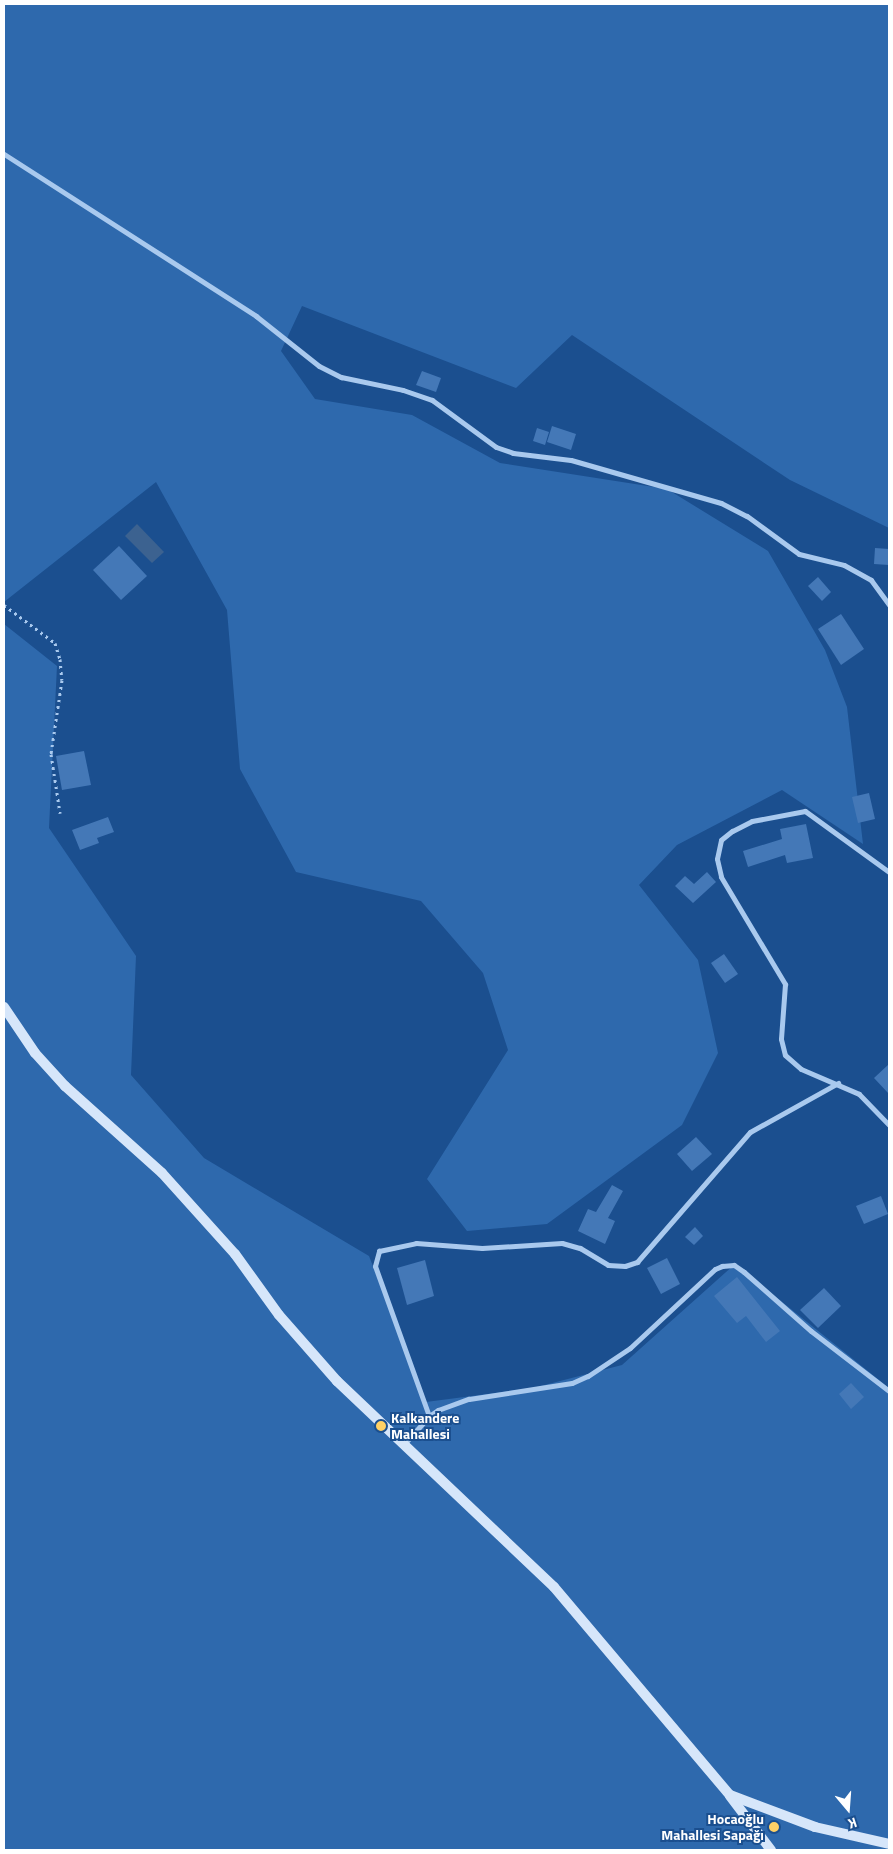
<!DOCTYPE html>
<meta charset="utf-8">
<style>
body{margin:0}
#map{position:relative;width:893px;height:1854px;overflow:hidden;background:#1b4f8f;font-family:"Titillium Web",sans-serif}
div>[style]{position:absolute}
.green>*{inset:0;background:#2e69ad}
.water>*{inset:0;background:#3c6290}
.building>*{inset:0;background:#4478b7}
.path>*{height:3px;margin-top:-1.5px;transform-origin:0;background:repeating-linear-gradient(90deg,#a9c9ee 0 2.5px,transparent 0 6.5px)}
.street>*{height:5px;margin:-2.5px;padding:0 2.5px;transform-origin:2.5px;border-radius:2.5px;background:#a9c9ee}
.secondary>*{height:10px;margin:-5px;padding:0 5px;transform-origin:5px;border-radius:5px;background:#d6e6fa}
.dots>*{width:14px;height:14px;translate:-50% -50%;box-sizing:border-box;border:2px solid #1b4f8f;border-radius:50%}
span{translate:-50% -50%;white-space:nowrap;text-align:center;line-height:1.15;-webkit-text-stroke:4px #1b4f8f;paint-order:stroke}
.poi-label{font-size:14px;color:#fff;font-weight:700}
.left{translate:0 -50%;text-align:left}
.right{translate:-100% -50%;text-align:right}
.frame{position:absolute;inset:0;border:5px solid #fff;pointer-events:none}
.north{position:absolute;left:823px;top:1784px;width:50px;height:50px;-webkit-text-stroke:4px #1b4f8f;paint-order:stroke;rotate:162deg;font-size:14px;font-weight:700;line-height:20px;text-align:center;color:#fff}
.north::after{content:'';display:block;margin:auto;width:18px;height:22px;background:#fff;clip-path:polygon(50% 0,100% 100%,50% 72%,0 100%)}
</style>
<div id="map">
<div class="green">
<div style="clip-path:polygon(4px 4px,889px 4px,889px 528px,790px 480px,572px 335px,516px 388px,302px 306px,281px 351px,315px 399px,412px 415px,500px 463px,667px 489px,768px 551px,825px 650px,847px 707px,863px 844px,782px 790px,677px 845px,639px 885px,698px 960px,718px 1053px,682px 1125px,547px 1224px,467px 1231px,427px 1179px,508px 1050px,483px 973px,421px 901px,296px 872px,240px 769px,227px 610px,156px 482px,4px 602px)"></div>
<div style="clip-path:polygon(4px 624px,57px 666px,49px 828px,136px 956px,131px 1075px,204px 1158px,369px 1256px,426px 1402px,533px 1388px,622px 1365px,735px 1264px,889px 1388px,889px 1850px,4px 1850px)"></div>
</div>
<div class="water">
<div style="clip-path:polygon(137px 524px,164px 552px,152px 563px,125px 536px)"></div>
</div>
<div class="building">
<div style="clip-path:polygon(422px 371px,441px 378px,436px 392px,416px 385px)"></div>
<div style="clip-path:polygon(552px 426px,576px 434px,571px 450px,547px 442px)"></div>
<div style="clip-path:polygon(537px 428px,549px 432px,545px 445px,533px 441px)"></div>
<div style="clip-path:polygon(119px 546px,147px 576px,121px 600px,93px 570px)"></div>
<div style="clip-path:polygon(875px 548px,889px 549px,889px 565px,874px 564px)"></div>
<div style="clip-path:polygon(818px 577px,831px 592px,822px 601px,808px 586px)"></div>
<div style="clip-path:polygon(841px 614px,864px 649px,841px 665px,818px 629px)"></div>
<div style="clip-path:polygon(84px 751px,91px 785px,62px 790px,56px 756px)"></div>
<div style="clip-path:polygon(869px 793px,875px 819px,858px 823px,852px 797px)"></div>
<div style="clip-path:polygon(108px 817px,114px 832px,97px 838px,99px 843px,80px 850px,72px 830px)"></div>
<div style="clip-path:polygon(806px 824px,813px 858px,787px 863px,785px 855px,748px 867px,743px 851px,782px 839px,780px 829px)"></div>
<div style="clip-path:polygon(707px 872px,716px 882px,693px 903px,675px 886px,685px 876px,694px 884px)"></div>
<div style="clip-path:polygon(724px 954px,738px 974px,725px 983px,711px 963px)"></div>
<div style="clip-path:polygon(889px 1064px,889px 1094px,874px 1078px)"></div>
<div style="clip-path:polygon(696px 1137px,712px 1154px,692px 1171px,677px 1154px)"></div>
<div style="clip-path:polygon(612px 1185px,623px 1191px,608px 1218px,615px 1221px,605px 1244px,578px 1231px,588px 1209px,596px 1212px)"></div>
<div style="clip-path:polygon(881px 1196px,888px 1214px,864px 1224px,856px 1206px)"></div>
<div style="clip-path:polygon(695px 1227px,703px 1236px,694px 1245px,685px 1237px)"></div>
<div style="clip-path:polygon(667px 1258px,680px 1284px,661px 1294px,647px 1268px)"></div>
<div style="clip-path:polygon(425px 1260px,434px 1296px,407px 1305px,397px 1268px)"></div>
<div style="clip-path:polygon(737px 1277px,780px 1331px,766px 1342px,746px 1316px,737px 1323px,714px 1296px)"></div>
<div style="clip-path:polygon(824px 1288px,841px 1306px,818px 1328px,800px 1310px)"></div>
<div style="clip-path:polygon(851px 1383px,864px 1397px,851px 1409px,839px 1394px)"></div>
</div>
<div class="path">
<div style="left:4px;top:605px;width:64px;rotate:36.7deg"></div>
<div style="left:55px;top:643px;width:17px;rotate:73deg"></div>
<div style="left:60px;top:659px;width:21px;rotate:85deg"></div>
<div style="left:62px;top:680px;width:75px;rotate:98.5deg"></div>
<div style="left:51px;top:754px;width:60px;rotate:81.3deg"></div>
</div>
<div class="street">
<div style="left:4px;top:154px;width:300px;rotate:32.7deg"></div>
<div style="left:256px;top:316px;width:80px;rotate:38.4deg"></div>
<div style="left:319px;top:366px;width:25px;rotate:27deg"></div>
<div style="left:341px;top:377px;width:63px;rotate:11.8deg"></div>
<div style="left:403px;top:390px;width:31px;rotate:19deg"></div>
<div style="left:432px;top:400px;width:79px;rotate:36.3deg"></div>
<div style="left:496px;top:447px;width:18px;rotate:19deg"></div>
<div style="left:513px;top:453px;width:58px;rotate:6.9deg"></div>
<div style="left:571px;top:460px;width:156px;rotate:16deg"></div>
<div style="left:721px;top:503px;width:29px;rotate:27deg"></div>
<div style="left:747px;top:516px;width:64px;rotate:36.2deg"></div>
<div style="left:799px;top:554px;width:46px;rotate:13.7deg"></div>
<div style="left:844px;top:565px;width:31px;rotate:29deg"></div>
<div style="left:871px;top:580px;width:31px;rotate:54deg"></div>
<div style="left:889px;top:872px;width:104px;rotate:-144deg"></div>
<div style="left:805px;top:811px;width:54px;rotate:169.3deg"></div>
<div style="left:752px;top:821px;width:22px;rotate:153deg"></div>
<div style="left:732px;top:831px;width:14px;rotate:141deg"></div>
<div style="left:721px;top:840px;width:19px;rotate:102deg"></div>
<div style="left:717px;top:859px;width:18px;rotate:77deg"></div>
<div style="left:721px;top:877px;width:125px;rotate:59.1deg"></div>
<div style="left:785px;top:984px;width:55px;rotate:94.2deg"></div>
<div style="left:781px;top:1039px;width:16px;rotate:76deg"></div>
<div style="left:785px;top:1055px;width:21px;rotate:41deg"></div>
<div style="left:801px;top:1069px;width:63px;rotate:23.3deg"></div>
<div style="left:859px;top:1094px;width:43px;rotate:45.9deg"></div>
<div style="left:429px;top:1416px;width:159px;rotate:-109.8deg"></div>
<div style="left:375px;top:1266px;width:16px;rotate:-75deg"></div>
<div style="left:379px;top:1251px;width:38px;rotate:-12deg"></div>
<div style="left:416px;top:1243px;width:66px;rotate:4.3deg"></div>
<div style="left:482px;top:1248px;width:80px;rotate:-3.6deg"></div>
<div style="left:562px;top:1243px;width:19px;rotate:16deg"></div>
<div style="left:580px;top:1248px;width:33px;rotate:31deg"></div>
<div style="left:608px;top:1265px;width:17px;rotate:3deg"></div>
<div style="left:625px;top:1266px;width:13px;rotate:-18deg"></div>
<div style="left:637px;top:1262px;width:172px;rotate:-49deg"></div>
<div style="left:750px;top:1132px;width:101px;rotate:-29.1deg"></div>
<div style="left:405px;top:1443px;width:36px;rotate:-48deg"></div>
<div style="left:429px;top:1416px;width:11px;rotate:-34deg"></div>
<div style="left:438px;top:1410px;width:33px;rotate:-20deg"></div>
<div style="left:469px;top:1399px;width:104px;rotate:-8.8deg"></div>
<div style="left:572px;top:1383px;width:17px;rotate:-24deg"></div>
<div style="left:588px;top:1376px;width:50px;rotate:-33.7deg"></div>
<div style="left:630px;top:1348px;width:116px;rotate:-42.9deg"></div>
<div style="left:715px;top:1269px;width:8px;rotate:-23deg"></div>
<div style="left:722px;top:1266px;width:12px;rotate:-5deg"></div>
<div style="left:734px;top:1265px;width:12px;rotate:35deg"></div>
<div style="left:744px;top:1272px;width:89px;rotate:41.4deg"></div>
<div style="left:811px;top:1331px;width:98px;rotate:37.6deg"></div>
</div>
<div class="secondary">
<div style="left:4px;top:1007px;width:55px;rotate:56deg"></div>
<div style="left:35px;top:1053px;width:45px;rotate:47.7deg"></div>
<div style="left:65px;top:1086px;width:130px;rotate:41.9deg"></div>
<div style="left:162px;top:1173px;width:109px;rotate:48deg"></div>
<div style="left:235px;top:1254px;width:75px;rotate:54.2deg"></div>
<div style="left:279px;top:1315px;width:88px;rotate:48.7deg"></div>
<div style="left:337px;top:1381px;width:299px;rotate:43.5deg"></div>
<div style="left:554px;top:1587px;width:272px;rotate:49.8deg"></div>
<div style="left:730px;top:1795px;width:91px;rotate:20.6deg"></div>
<div style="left:815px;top:1827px;width:76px;rotate:12.9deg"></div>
<div style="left:730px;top:1796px;width:68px;rotate:52.8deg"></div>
</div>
<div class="dots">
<div style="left:381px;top:1426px;background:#ffd166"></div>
<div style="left:774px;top:1827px;background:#ffd166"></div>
</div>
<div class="poi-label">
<span class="left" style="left:391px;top:1426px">Kalkandere<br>Mahallesi</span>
<span class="right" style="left:764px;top:1827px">Hocaoğlu<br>Mahallesi Sapağı</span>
</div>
<div class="frame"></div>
<div class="north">K</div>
</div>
